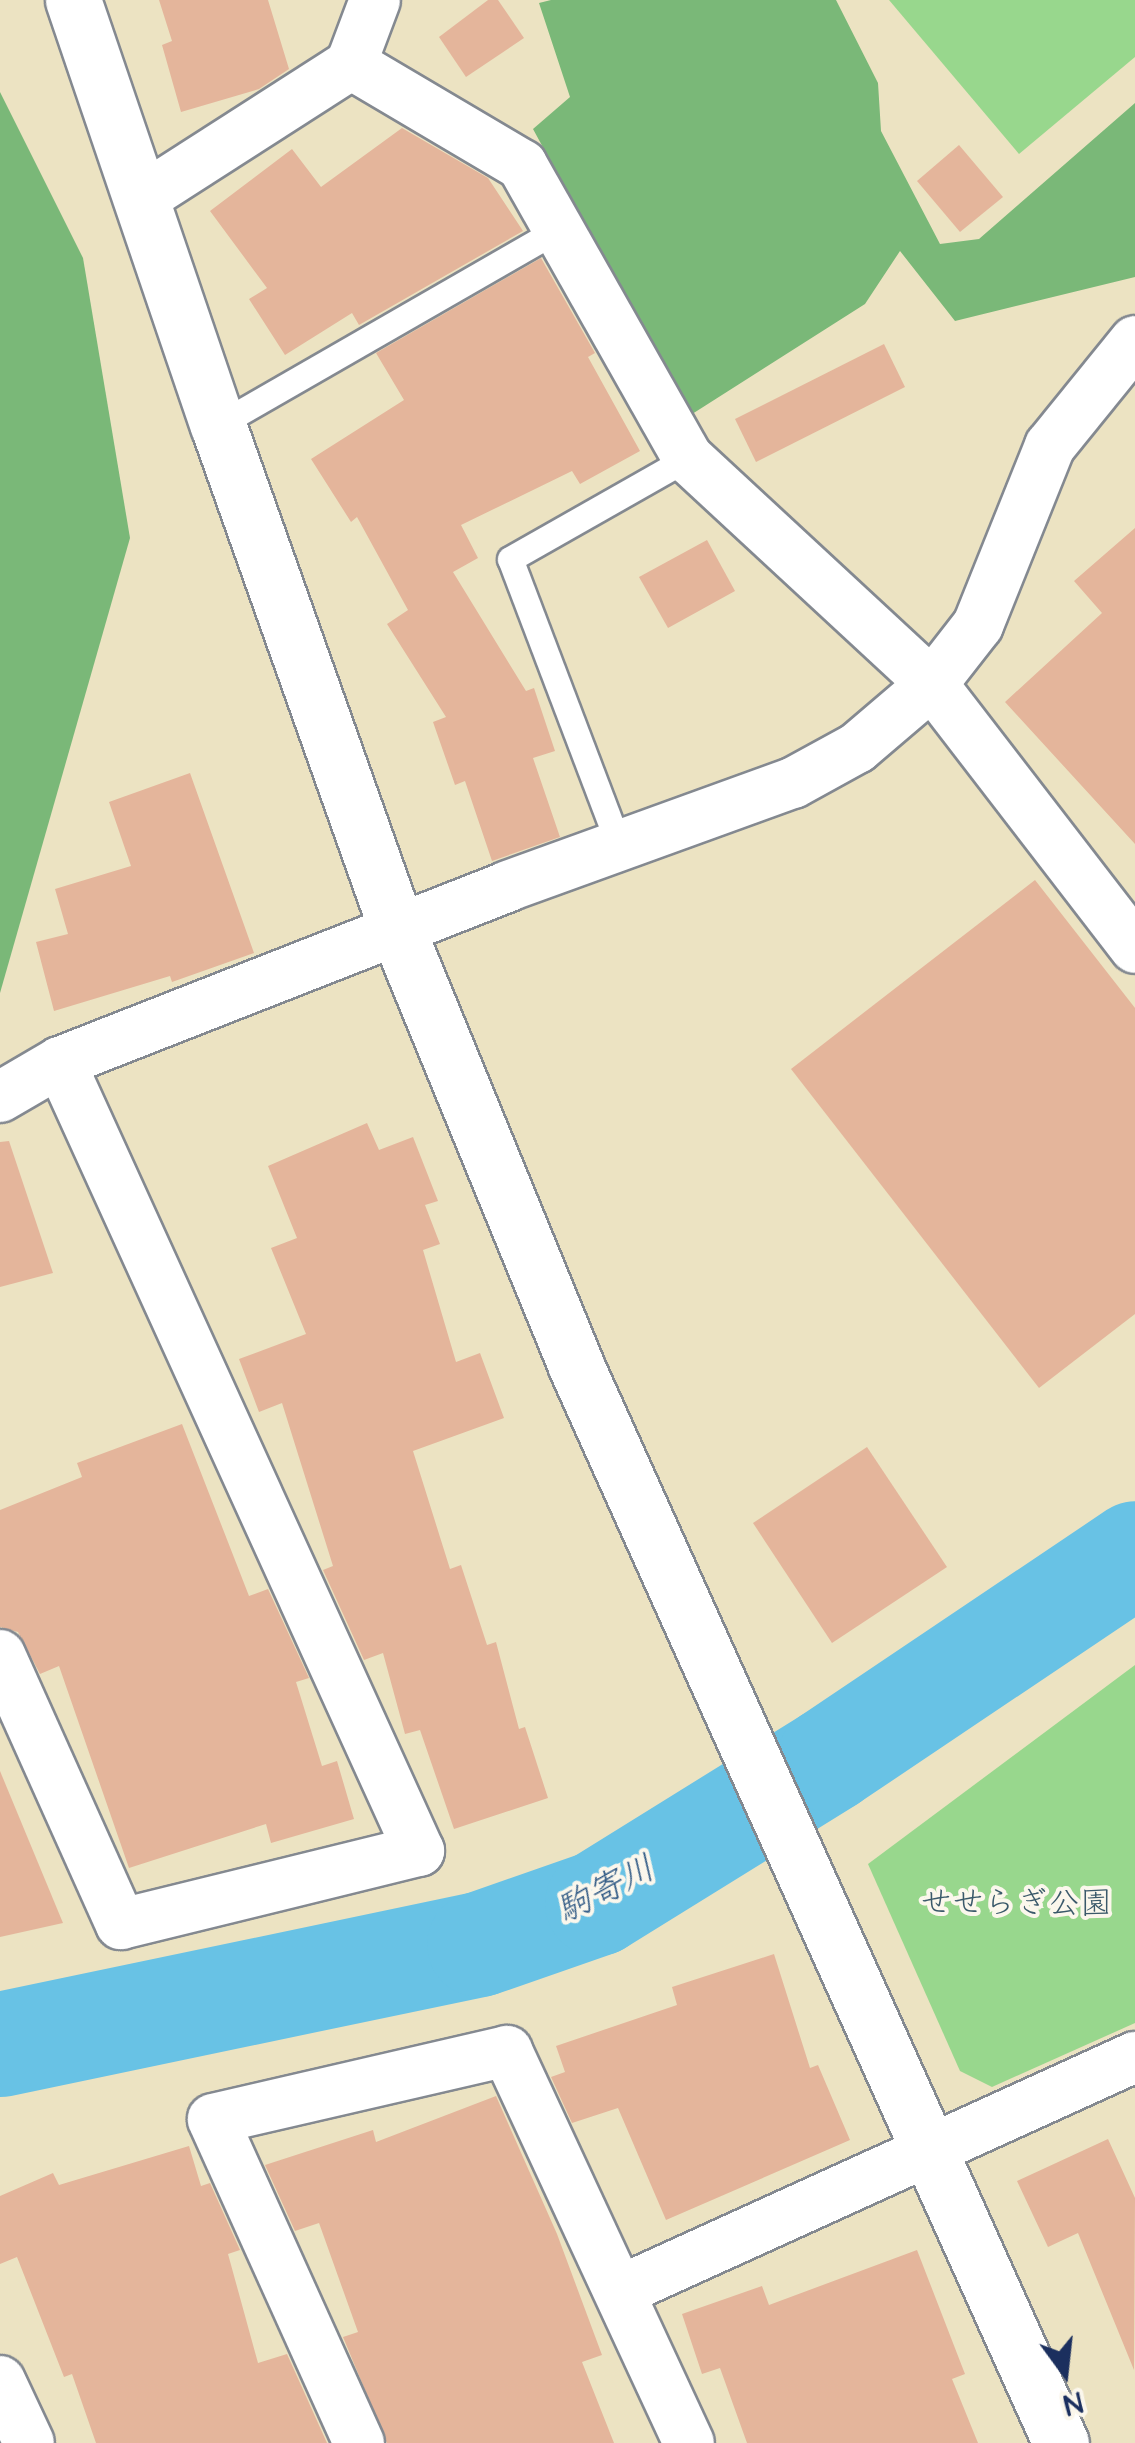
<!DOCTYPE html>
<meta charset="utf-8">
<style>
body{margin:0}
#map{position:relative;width:1135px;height:2443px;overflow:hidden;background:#ece3c2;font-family:"Architects Daughter","Klee One",sans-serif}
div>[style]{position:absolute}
.green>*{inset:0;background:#98d78d}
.forest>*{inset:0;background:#7ab878}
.river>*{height:105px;margin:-52.5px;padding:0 52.5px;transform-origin:52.5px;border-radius:52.5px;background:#68c2e5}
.building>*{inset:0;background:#e4b59b}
.roads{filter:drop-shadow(2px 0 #848990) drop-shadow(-2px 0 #848990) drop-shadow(0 2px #848990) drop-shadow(0 -2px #848990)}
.service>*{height:25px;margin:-12.5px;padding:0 12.5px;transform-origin:12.5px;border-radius:12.5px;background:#fff}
.minor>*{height:50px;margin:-25px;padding:0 25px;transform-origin:25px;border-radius:25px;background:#fff}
.tertiary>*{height:55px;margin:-27.5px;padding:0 27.5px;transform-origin:27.5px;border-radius:27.5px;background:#fff}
span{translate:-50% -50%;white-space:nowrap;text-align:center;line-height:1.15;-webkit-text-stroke:8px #fbf7ec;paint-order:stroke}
.park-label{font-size:32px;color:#3a596a}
.water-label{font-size:35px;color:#325b86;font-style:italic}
.north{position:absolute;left:1015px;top:2323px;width:100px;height:100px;-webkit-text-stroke:8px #fbf7ec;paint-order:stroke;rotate:165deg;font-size:28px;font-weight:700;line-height:40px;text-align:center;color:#1b2f5e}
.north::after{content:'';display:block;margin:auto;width:35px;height:45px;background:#1b2f5e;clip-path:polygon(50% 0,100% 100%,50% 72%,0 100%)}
</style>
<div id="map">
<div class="green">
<div style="clip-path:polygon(889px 0,1135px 0,1135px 57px,1019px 154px)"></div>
<div style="clip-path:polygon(1135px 1665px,1135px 2023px,992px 2087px,960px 2071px,868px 1864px)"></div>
</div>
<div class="forest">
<div style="clip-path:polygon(551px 0,836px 0,878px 83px,881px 131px,940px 244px,979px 239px,1135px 103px,1135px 277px,955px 321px,900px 251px,865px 304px,689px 416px,533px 129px,570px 97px,539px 3px)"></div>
<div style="clip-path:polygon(0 92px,83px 258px,130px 538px,0 993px)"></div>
</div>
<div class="river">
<div style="left:0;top:2044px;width:489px;rotate:-11.8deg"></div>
<div style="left:479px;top:1944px;width:125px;rotate:-19.2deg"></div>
<div style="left:597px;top:1903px;width:273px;rotate:-31.8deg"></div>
<div style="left:829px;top:1759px;width:369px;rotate:-33.9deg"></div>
</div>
<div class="building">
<div style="clip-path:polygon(159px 0,268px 0,289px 69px,259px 89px,181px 112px,162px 45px,172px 41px)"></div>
<div style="clip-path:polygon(488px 0,498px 0,524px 38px,466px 77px,439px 37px)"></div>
<div style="clip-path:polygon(402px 128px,488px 178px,523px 231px,359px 325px,352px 313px,285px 355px,249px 299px,267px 288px,210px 211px,292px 149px,321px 187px)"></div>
<div style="clip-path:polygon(959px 145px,1003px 197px,960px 232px,917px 181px)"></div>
<div style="clip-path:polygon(541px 258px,595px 353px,588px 357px,640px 451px,580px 484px,572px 471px,461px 525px,478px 558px,453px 572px,526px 691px,534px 688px,555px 751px,533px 758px,560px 837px,492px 861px,465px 781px,455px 785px,433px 722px,446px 717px,387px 624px,408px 610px,357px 517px,351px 522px,311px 459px,404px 400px,376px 353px)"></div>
<div style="clip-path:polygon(884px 344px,905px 387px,756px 462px,735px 419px)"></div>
<div style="clip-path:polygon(1135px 528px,1135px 844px,1005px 702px,1102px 613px,1074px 581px)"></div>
<div style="clip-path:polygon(707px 540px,735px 591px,668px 628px,639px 577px)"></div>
<div style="clip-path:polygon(190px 773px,254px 953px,172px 982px,170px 976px,54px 1011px,36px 942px,68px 934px,55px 889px,131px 866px,109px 802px)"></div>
<div style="clip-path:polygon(1035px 880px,1135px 1008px,1135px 1314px,1039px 1388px,791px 1069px)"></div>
<div style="clip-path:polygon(367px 1123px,379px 1150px,413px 1137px,438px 1201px,425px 1205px,440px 1244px,423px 1250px,456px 1362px,480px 1353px,504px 1418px,413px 1451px,450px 1569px,461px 1565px,487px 1645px,496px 1642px,519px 1729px,525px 1727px,548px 1798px,454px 1829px,420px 1730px,405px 1734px,383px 1653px,364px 1660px,323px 1570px,333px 1566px,282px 1403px,259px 1412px,239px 1359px,306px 1334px,271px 1248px,297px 1238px,268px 1166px)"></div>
<div style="clip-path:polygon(9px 1141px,53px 1273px,0 1287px,0 1142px)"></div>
<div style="clip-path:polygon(182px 1424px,249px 1596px,268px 1589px,309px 1678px,296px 1682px,322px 1766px,337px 1761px,354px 1819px,271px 1843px,266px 1824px,129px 1868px,59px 1666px,40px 1674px,18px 1632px,0 1627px,0 1510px,82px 1477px,77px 1463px)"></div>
<div style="clip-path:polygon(867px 1447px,947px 1567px,832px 1643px,753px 1523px)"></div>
<div style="clip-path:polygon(0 1771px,63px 1923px,0 1937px)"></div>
<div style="clip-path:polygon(774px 1954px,810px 2068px,818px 2065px,850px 2140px,666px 2220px,618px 2108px,572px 2123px,551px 2077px,565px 2072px,556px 2046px,677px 2005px,672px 1987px)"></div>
<div style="clip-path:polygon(496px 2096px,557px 2234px,602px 2355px,582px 2362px,614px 2443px,387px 2443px,343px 2337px,358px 2332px,319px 2223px,295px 2231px,265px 2165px,373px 2130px,376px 2142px)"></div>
<div style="clip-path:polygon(1108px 2139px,1135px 2198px,1134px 2370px,1078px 2233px,1048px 2247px,1017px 2181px)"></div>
<div style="clip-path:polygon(189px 2146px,201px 2186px,210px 2183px,240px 2250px,228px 2254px,258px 2363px,287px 2354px,327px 2443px,96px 2443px,72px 2374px,64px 2377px,17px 2257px,0 2264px,0 2196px,53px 2173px,59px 2185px)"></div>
<div style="clip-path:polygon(917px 2250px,965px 2374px,952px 2379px,978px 2443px,747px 2443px,720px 2368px,702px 2374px,682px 2314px,762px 2286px,769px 2305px)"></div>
</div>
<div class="roads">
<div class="service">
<div style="left:218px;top:425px;width:396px;rotate:-29.9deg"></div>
<div style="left:620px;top:848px;width:309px;rotate:-110.8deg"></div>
<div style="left:510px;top:559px;width:205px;rotate:-29.6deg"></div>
</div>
<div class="minor">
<div style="left:351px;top:64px;width:199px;rotate:30.6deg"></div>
<div style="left:522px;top:165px;width:337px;rotate:60.5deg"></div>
<div style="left:688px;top:458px;width:333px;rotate:42.8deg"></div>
<div style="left:932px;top:684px;width:333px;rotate:52.4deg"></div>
<div style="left:141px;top:199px;width:250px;rotate:-32.7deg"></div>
<div style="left:351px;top:64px;width:68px;rotate:-69.4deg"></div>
<div style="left:0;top:1097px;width:69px;rotate:-30.3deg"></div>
<div style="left:60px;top:1062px;width:481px;rotate:-21.4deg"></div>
<div style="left:508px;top:886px;width:303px;rotate:-19.9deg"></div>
<div style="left:793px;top:783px;width:73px;rotate:-28.7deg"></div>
<div style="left:857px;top:748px;width:99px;rotate:-40.5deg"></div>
<div style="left:932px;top:684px;width:75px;rotate:-52.1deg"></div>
<div style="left:978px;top:625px;width:193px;rotate:-68.1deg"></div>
<div style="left:1050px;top:446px;width:135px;rotate:-51deg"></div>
<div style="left:0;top:1655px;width:295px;rotate:65.8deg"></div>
<div style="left:121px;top:1924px;width:307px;rotate:-13.8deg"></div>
<div style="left:419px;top:1851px;width:867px;rotate:-114.47deg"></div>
<div style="left:620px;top:2291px;width:566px;rotate:-24.44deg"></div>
<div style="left:0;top:2381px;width:68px;rotate:64.9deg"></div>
<div style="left:359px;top:2443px;width:355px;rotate:-114.3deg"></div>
<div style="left:213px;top:2119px;width:302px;rotate:-13deg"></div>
<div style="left:507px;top:2051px;width:432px;rotate:65.1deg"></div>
</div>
<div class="tertiary">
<div style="left:73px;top:0;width:449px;rotate:71.2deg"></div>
<div style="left:218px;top:425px;width:535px;rotate:70.45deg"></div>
<div style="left:397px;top:929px;width:472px;rotate:67.7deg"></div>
<div style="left:576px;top:1366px;width:1181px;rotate:65.76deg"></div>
</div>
</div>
<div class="park-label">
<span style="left:1016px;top:1904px">せせらぎ公園</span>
</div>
<div class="water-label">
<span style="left:606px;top:1890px;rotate:-27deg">駒寄川</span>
</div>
<div class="north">N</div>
</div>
